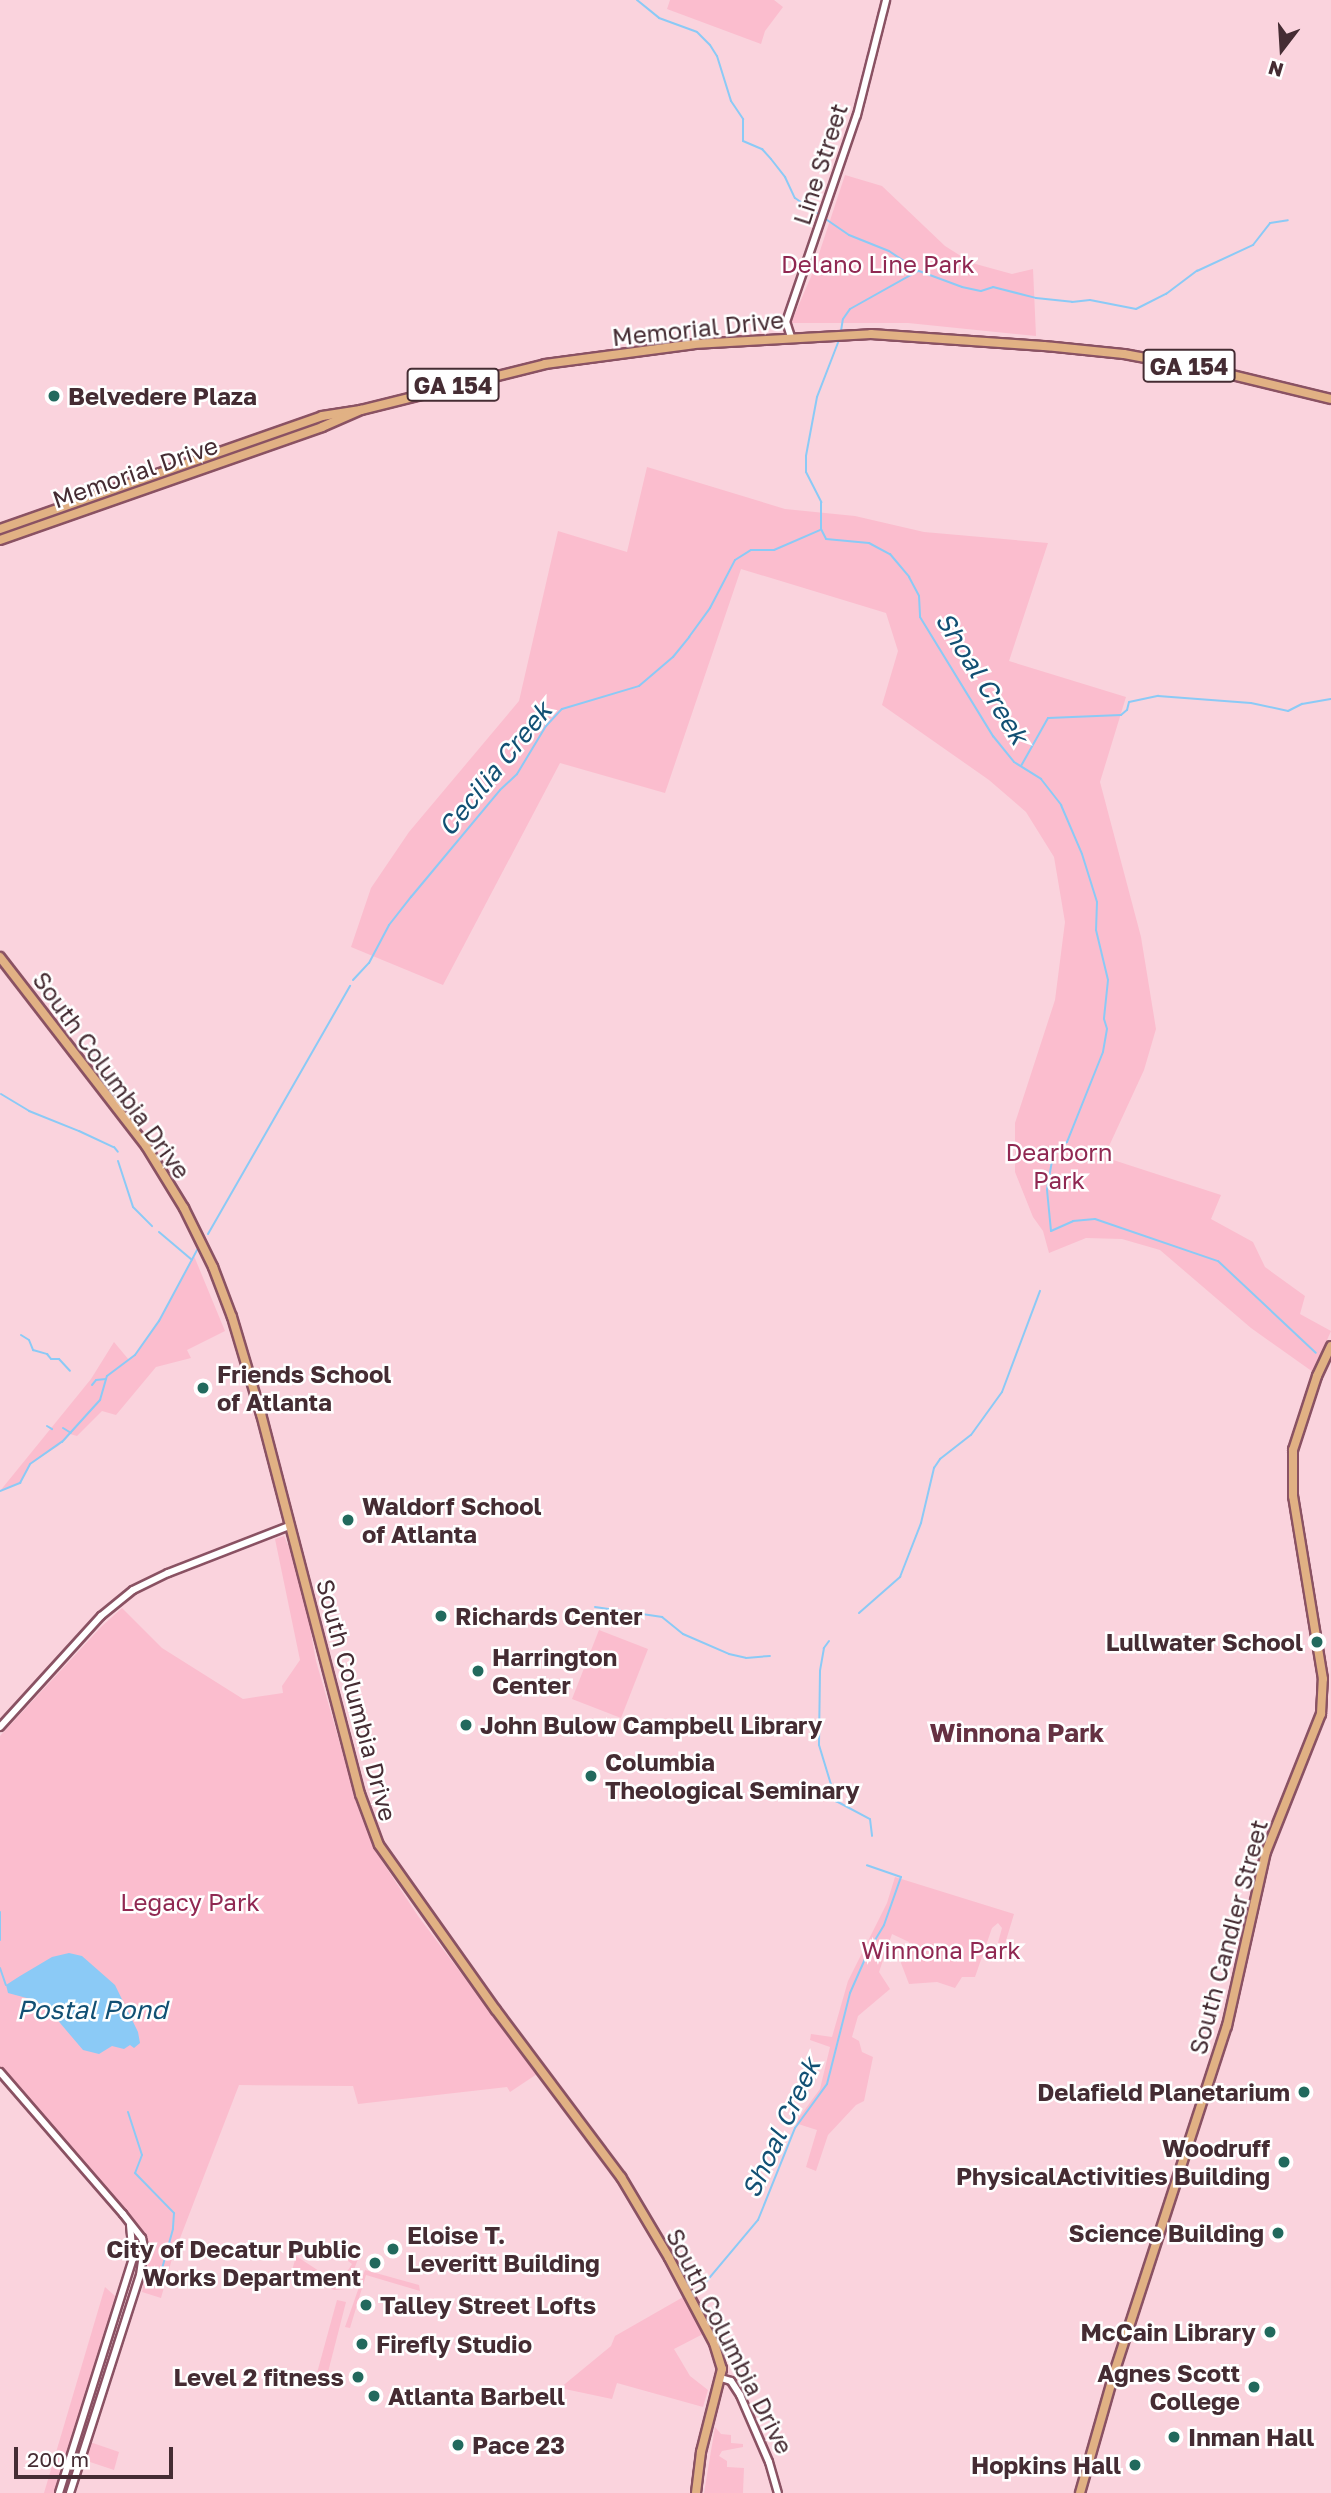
<!DOCTYPE html>
<style>
body{margin:0}
#map{position:relative;width:1331px;height:2493px;overflow:hidden;background:#fad3dd;font-family:"Golos Text",sans-serif}
div>[style]{position:absolute}
.green>*{inset:0;background:#fbbdce}
.water>*{inset:0;background:#8bcaf6}
.stream>*{height:2px;margin:-1px;padding:0 1px;transform-origin:1px;border-radius:1px;background:#8bcaf6}
.roads{filter:drop-shadow(2px 0 #8a5263) drop-shadow(-2px 0 #8a5263) drop-shadow(0 2px #8a5263) drop-shadow(0 -2px #8a5263)}
.minor>*{height:6px;margin:-3px;padding:0 3px;transform-origin:3px;border-radius:3px;background:#fff}
.major>*{height:8px;margin:-4px;padding:0 4px;transform-origin:4px;border-radius:4px;background:#e1b184}
.dots>*{width:19px;height:19px;translate:-50% -50%;box-sizing:border-box;border:4px solid #fff;border-radius:50%}
span{translate:-50% -50%;white-space:nowrap;text-align:center;line-height:1.15;-webkit-text-stroke:5px #fff;paint-order:stroke}
.shield-label span{padding:2px 5px;background:#fff;border:2px solid;border-radius:5px;-webkit-text-stroke-width:0}
.shield-label{font-size:23px;color:#452c33;font-weight:700}
.street-label{font-size:24px;color:#452c33}
.park-label{font-size:24px;color:#902852}
.poi-label{font-size:24px;color:#452c33;font-weight:700}
.left{translate:0 -50%;text-align:left}
.right{translate:-100% -50%;text-align:right}
.water-label{font-size:26px;color:#125074;font-style:italic}
.neighbourhood-label{font-size:26px;color:#653142;font-weight:700}
.north{position:absolute;left:1247px;top:14px;width:70px;height:70px;-webkit-text-stroke:5px #fff;paint-order:stroke;rotate:197deg;font-size:19px;font-weight:700;line-height:28px;text-align:center;color:#452c33}
.north::after{content:'';display:block;margin:auto;width:24px;height:32px;background:#452c33;clip-path:polygon(50% 0,100% 100%,50% 72%,0 100%)}
.scale{position:absolute;left:14px;top:2447px;width:159px;height:32px;box-sizing:border-box;border:4px solid #452c33;border-top:0;padding-left:9px;font-size:21px;line-height:24px;white-space:nowrap;color:#452c33;-webkit-text-stroke:5px #fff;paint-order:stroke}
</style>
<div id="map">
<div class="green">
<div style="clip-path:polygon(670px 0,774px 0,783px 7px,765px 31px,761px 44px,667px 9px)"></div>
<div style="clip-path:polygon(845px 175px,882px 186px,945px 246px,972px 263px,1012px 274px,1033px 269px,1036px 336px,908px 323px,791px 323px,813px 272px)"></div>
<div style="clip-path:polygon(647px 467px,785px 509px,855px 516px,924px 532px,1048px 543px,1009px 661px,1126px 697px,1100px 782px,1141px 937px,1156px 1029px,1144px 1070px,1104px 1157px,1221px 1195px,1211px 1219px,1253px 1242px,1265px 1267px,1305px 1296px,1300px 1314px,1331px 1331px,1313px 1372px,1251px 1328px,1160px 1250px,1122px 1239px,1086px 1238px,1049px 1253px,1043px 1231px,1033px 1217px,1015px 1172px,1015px 1123px,1055px 1000px,1065px 922px,1054px 857px,1026px 812px,989px 780px,882px 705px,898px 651px,886px 613px,741px 569px,665px 793px,560px 763px,443px 985px,351px 947px,371px 888px,409px 832px,519px 701px,558px 531px,627px 552px)"></div>
<div style="clip-path:polygon(194px 1256px,225px 1331px,187px 1350px,191px 1358px,156px 1367px,116px 1415px,102px 1411px,77px 1436px,70px 1434px,58px 1446px,30px 1464px,20px 1483px,0 1491px,91px 1379px,114px 1342px,129px 1360px,135px 1355px,159px 1321px)"></div>
<div style="clip-path:polygon(284px 1536px,300px 1572px,316px 1661px,361px 1816px,382px 1861px,418px 1916px,537px 2074px,510px 2092px,507px 2087px,358px 2104px,353px 2086px,239px 2085px,172px 2259px,161px 2298px,142px 2292px,148px 2259px,148px 2238px,0 2069px,0 1736px,101px 1627px,122px 1608px,162px 1648px,243px 1699px,283px 1693px,282px 1686px,300px 1660px,275px 1539px)"></div>
<div style="clip-path:polygon(599px 1630px,648px 1649px,621px 1718px,572px 1699px)"></div>
<div style="clip-path:polygon(895px 1877px,1014px 1914px,1005px 1944px,1002px 1943px,999px 1951px,996px 1950px,1002px 1928px,998px 1923px,992px 1928px,975px 1977px,962px 1977px,955px 1988px,937px 1982px,909px 1984px,901px 1963px,909px 1942px,892px 1934px,879px 1972px,890px 1989px,858px 2016px,852px 2037px,859px 2041px,862px 2052px,873px 2057px,864px 2101px,856px 2105px,828px 2135px,816px 2171px,806px 2167px,817px 2130px,795px 2123px,820px 2089px,830px 2047px,810px 2040px,811px 2034px,832px 2037px,848px 1981px,887px 1903px)"></div>
<div style="clip-path:polygon(348px 2249px,359px 2256px,347px 2289px,335px 2290px,290px 2278px,296px 2256px,339px 2284px,352px 2264px,343px 2257px)"></div>
<div style="clip-path:polygon(365px 2270px,419px 2285px,420px 2291px,366px 2275px,350px 2328px,345px 2327px)"></div>
<div style="clip-path:polygon(105px 2287px,115px 2296px,114px 2306px,55px 2493px,44px 2493px)"></div>
<div style="clip-path:polygon(685px 2296px,703px 2334px,674px 2349px,690px 2376px,708px 2390px,703px 2407px,617px 2383px,612px 2399px,560px 2388px,611px 2346px,615px 2336px)"></div>
<div style="clip-path:polygon(337px 2300px,346px 2302px,327px 2376px,317px 2373px)"></div>
<div style="clip-path:polygon(715px 2427px,721px 2434px,731px 2435px,731px 2443px,743px 2444px,743px 2447px,722px 2451px,719px 2456px,727px 2461px,727px 2467px,744px 2468px,743px 2493px,704px 2493px)"></div>
<div style="clip-path:polygon(90px 2442px,119px 2452px,114px 2470px,84px 2460px)"></div>
</div>
<div class="water">
<div style="clip-path:polygon(69px 1953px,82px 1956px,115px 1985px,138px 2032px,140px 2043px,134px 2048px,130px 2045px,124px 2049px,112px 2046px,99px 2054px,83px 2050px,49px 2010px,34px 2000px,8px 1993px,6px 1985px,20px 1976px,52px 1957px)"></div>
</div>
<div class="stream">
<div style="left:637px;top:0;width:28px;rotate:39deg"></div>
<div style="left:659px;top:18px;width:40px;rotate:20.2deg"></div>
<div style="left:697px;top:32px;width:18px;rotate:45deg"></div>
<div style="left:710px;top:45px;width:13px;rotate:58deg"></div>
<div style="left:717px;top:56px;width:47px;rotate:72.7deg"></div>
<div style="left:731px;top:101px;width:22px;rotate:56deg"></div>
<div style="left:743px;top:119px;width:22px;rotate:90deg"></div>
<div style="left:743px;top:141px;width:21px;rotate:23deg"></div>
<div style="left:762px;top:149px;width:13px;rotate:48deg"></div>
<div style="left:771px;top:159px;width:23px;rotate:52deg"></div>
<div style="left:785px;top:177px;width:23px;rotate:65deg"></div>
<div style="left:795px;top:198px;width:65px;rotate:34.4deg"></div>
<div style="left:849px;top:235px;width:43px;rotate:21.8deg"></div>
<div style="left:889px;top:251px;width:36px;rotate:34deg"></div>
<div style="left:919px;top:271px;width:46px;rotate:20.4deg"></div>
<div style="left:962px;top:287px;width:19px;rotate:12deg"></div>
<div style="left:981px;top:291px;width:13px;rotate:-18deg"></div>
<div style="left:993px;top:287px;width:44px;rotate:14.3deg"></div>
<div style="left:1036px;top:298px;width:36px;rotate:6deg"></div>
<div style="left:1072px;top:302px;width:18px;rotate:-6deg"></div>
<div style="left:1090px;top:300px;width:47px;rotate:11.1deg"></div>
<div style="left:1136px;top:309px;width:34px;rotate:-27deg"></div>
<div style="left:1166px;top:294px;width:39px;rotate:-37deg"></div>
<div style="left:1197px;top:271px;width:62px;rotate:-24.9deg"></div>
<div style="left:1253px;top:245px;width:28px;rotate:-52deg"></div>
<div style="left:1270px;top:223px;width:18px;rotate:-9deg"></div>
<div style="left:841px;top:331px;width:12px;rotate:-81deg"></div>
<div style="left:843px;top:319px;width:12px;rotate:-55deg"></div>
<div style="left:850px;top:309px;width:78px;rotate:-29.2deg"></div>
<div style="left:839px;top:340px;width:61px;rotate:111.1deg"></div>
<div style="left:817px;top:397px;width:60px;rotate:100.6deg"></div>
<div style="left:806px;top:456px;width:16px;rotate:90deg"></div>
<div style="left:806px;top:472px;width:34px;rotate:63deg"></div>
<div style="left:821px;top:502px;width:27px;rotate:90deg"></div>
<div style="left:821px;top:529px;width:11px;rotate:63deg"></div>
<div style="left:826px;top:539px;width:43px;rotate:5.3deg"></div>
<div style="left:869px;top:543px;width:24px;rotate:28deg"></div>
<div style="left:890px;top:554px;width:30px;rotate:50deg"></div>
<div style="left:909px;top:577px;width:21px;rotate:62deg"></div>
<div style="left:919px;top:596px;width:21px;rotate:87deg"></div>
<div style="left:920px;top:617px;width:140px;rotate:58.5deg"></div>
<div style="left:993px;top:736px;width:33px;rotate:51deg"></div>
<div style="left:1014px;top:762px;width:32px;rotate:32deg"></div>
<div style="left:1041px;top:779px;width:33px;rotate:52deg"></div>
<div style="left:1061px;top:805px;width:53px;rotate:66.8deg"></div>
<div style="left:1082px;top:854px;width:50px;rotate:72.6deg"></div>
<div style="left:1097px;top:902px;width:28px;rotate:92deg"></div>
<div style="left:1096px;top:930px;width:51px;rotate:76.5deg"></div>
<div style="left:1108px;top:980px;width:39px;rotate:96deg"></div>
<div style="left:1104px;top:1019px;width:10px;rotate:73deg"></div>
<div style="left:1107px;top:1029px;width:23px;rotate:100deg"></div>
<div style="left:1103px;top:1052px;width:97px;rotate:111.8deg"></div>
<div style="left:1067px;top:1142px;width:12px;rotate:145deg"></div>
<div style="left:1057px;top:1149px;width:13px;rotate:113deg"></div>
<div style="left:1052px;top:1161px;width:29px;rotate:100deg"></div>
<div style="left:1047px;top:1190px;width:41px;rotate:84.4deg"></div>
<div style="left:1051px;top:1231px;width:24px;rotate:-24deg"></div>
<div style="left:1073px;top:1221px;width:22px;rotate:-5deg"></div>
<div style="left:1095px;top:1219px;width:130px;rotate:18.9deg"></div>
<div style="left:1218px;top:1261px;width:134px;rotate:43.2deg"></div>
<div style="left:1021px;top:766px;width:55px;rotate:-60.6deg"></div>
<div style="left:1048px;top:718px;width:73px;rotate:-2.4deg"></div>
<div style="left:1121px;top:715px;width:8px;rotate:-40deg"></div>
<div style="left:1127px;top:710px;width:8px;rotate:-76deg"></div>
<div style="left:1129px;top:702px;width:30px;rotate:-12deg"></div>
<div style="left:1158px;top:696px;width:93px;rotate:4.3deg"></div>
<div style="left:1251px;top:703px;width:38px;rotate:12deg"></div>
<div style="left:1288px;top:711px;width:16px;rotate:-27deg"></div>
<div style="left:1302px;top:704px;width:29px;rotate:-10deg"></div>
<div style="left:353px;top:980px;width:23px;rotate:-47deg"></div>
<div style="left:369px;top:963px;width:43px;rotate:-62.2deg"></div>
<div style="left:389px;top:925px;width:36px;rotate:-52deg"></div>
<div style="left:411px;top:897px;width:139px;rotate:-50.2deg"></div>
<div style="left:500px;top:790px;width:23px;rotate:-43deg"></div>
<div style="left:517px;top:774px;width:56px;rotate:-58.9deg"></div>
<div style="left:546px;top:726px;width:23px;rotate:-47deg"></div>
<div style="left:562px;top:709px;width:80px;rotate:-16.6deg"></div>
<div style="left:639px;top:686px;width:45px;rotate:-40.5deg"></div>
<div style="left:673px;top:657px;width:26px;rotate:-51deg"></div>
<div style="left:689px;top:637px;width:36px;rotate:-54deg"></div>
<div style="left:710px;top:608px;width:54px;rotate:-62.5deg"></div>
<div style="left:735px;top:560px;width:19px;rotate:-32deg"></div>
<div style="left:751px;top:550px;width:23px"></div>
<div style="left:774px;top:550px;width:50px;rotate:-23.5deg"></div>
<div style="left:1px;top:1094px;width:33px;rotate:31deg"></div>
<div style="left:29px;top:1111px;width:54px;rotate:21.8deg"></div>
<div style="left:79px;top:1131px;width:38px;rotate:25deg"></div>
<div style="left:114px;top:1147px;width:6px;rotate:51deg"></div>
<div style="left:118px;top:1161px;width:48px;rotate:71.9deg"></div>
<div style="left:133px;top:1207px;width:27px;rotate:45deg"></div>
<div style="left:159px;top:1232px;width:43px;rotate:40.3deg"></div>
<div style="left:208px;top:1234px;width:286px;rotate:-60.2deg"></div>
<div style="left:21px;top:1335px;width:9px;rotate:32deg"></div>
<div style="left:29px;top:1340px;width:11px;rotate:68deg"></div>
<div style="left:33px;top:1350px;width:15px;rotate:16deg"></div>
<div style="left:47px;top:1354px;width:6px;rotate:51deg"></div>
<div style="left:51px;top:1359px;width:8px"></div>
<div style="left:59px;top:1359px;width:16px;rotate:47deg"></div>
<div style="left:92px;top:1385px;width:6px;rotate:-51deg"></div>
<div style="left:96px;top:1380px;width:10px;rotate:-6deg"></div>
<div style="left:47px;top:1426px;width:6px;rotate:31deg"></div>
<div style="left:63px;top:1428px;width:9px;rotate:32deg"></div>
<div style="left:0;top:1491px;width:22px;rotate:-22deg"></div>
<div style="left:20px;top:1483px;width:21px;rotate:-62deg"></div>
<div style="left:30px;top:1464px;width:39px;rotate:-35deg"></div>
<div style="left:62px;top:1442px;width:57px;rotate:-47.9deg"></div>
<div style="left:100px;top:1400px;width:25px;rotate:-74deg"></div>
<div style="left:107px;top:1376px;width:35px;rotate:-37deg"></div>
<div style="left:135px;top:1355px;width:42px;rotate:-54.8deg"></div>
<div style="left:159px;top:1321px;width:81px;rotate:-61.8deg"></div>
<div style="left:595px;top:1607px;width:68px;rotate:8.5deg"></div>
<div style="left:662px;top:1617px;width:27px;rotate:39deg"></div>
<div style="left:683px;top:1634px;width:50px;rotate:23.5deg"></div>
<div style="left:729px;top:1654px;width:17px;rotate:13deg"></div>
<div style="left:746px;top:1658px;width:24px;rotate:-5deg"></div>
<div style="left:859px;top:1613px;width:55px;rotate:-41.3deg"></div>
<div style="left:900px;top:1577px;width:58px;rotate:-68.7deg"></div>
<div style="left:921px;top:1523px;width:57px;rotate:-76.7deg"></div>
<div style="left:934px;top:1468px;width:11px;rotate:-56deg"></div>
<div style="left:940px;top:1459px;width:39px;rotate:-38deg"></div>
<div style="left:971px;top:1435px;width:53px;rotate:-54.2deg"></div>
<div style="left:1002px;top:1392px;width:108px;rotate:-69.4deg"></div>
<div style="left:829px;top:1641px;width:9px;rotate:126deg"></div>
<div style="left:824px;top:1648px;width:23px;rotate:100deg"></div>
<div style="left:820px;top:1671px;width:74px;rotate:90.8deg"></div>
<div style="left:819px;top:1745px;width:59px;rotate:73.1deg"></div>
<div style="left:836px;top:1801px;width:38px;rotate:28deg"></div>
<div style="left:870px;top:1819px;width:17px;rotate:83deg"></div>
<div style="left:0;top:1912px;width:28px;rotate:90deg"></div>
<div style="left:0;top:1968px;width:18px;rotate:71deg"></div>
<div style="left:128px;top:2112px;width:45px;rotate:72deg"></div>
<div style="left:142px;top:2155px;width:19px;rotate:111deg"></div>
<div style="left:135px;top:2173px;width:56px;rotate:45.7deg"></div>
<div style="left:174px;top:2213px;width:16px;rotate:94deg"></div>
<div style="left:173px;top:2229px;width:49px;rotate:105.5deg"></div>
<div style="left:695px;top:2295px;width:98px;rotate:-50deg"></div>
<div style="left:758px;top:2220px;width:99px;rotate:-68.1deg"></div>
<div style="left:795px;top:2128px;width:54px;rotate:-54deg"></div>
<div style="left:827px;top:2084px;width:94px;rotate:-75.8deg"></div>
<div style="left:850px;top:1993px;width:47px;rotate:-66.2deg"></div>
<div style="left:869px;top:1950px;width:29px;rotate:-59deg"></div>
<div style="left:884px;top:1925px;width:51px;rotate:-70.5deg"></div>
<div style="left:901px;top:1877px;width:36px;rotate:-161deg"></div>
</div>
<div class="roads">
<div class="minor">
<div style="left:791px;top:337px;width:16px;rotate:-108deg"></div>
<div style="left:786px;top:322px;width:219px;rotate:-71.1deg"></div>
<div style="left:857px;top:115px;width:119px;rotate:-75.8deg"></div>
<div style="left:0;top:1727px;width:150px;rotate:-47.7deg"></div>
<div style="left:101px;top:1616px;width:41px;rotate:-39.1deg"></div>
<div style="left:133px;top:1590px;width:39px;rotate:-26deg"></div>
<div style="left:168px;top:1573px;width:130px;rotate:-21.2deg"></div>
<div style="left:0;top:2072px;width:188px;rotate:49.1deg"></div>
<div style="left:123px;top:2214px;width:31px;rotate:52deg"></div>
<div style="left:142px;top:2238px;width:9px;rotate:77deg"></div>
<div style="left:144px;top:2247px;width:28px;rotate:98deg"></div>
<div style="left:140px;top:2275px;width:229px;rotate:107.8deg"></div>
<div style="left:721px;top:2378px;width:10px;rotate:17deg"></div>
<div style="left:731px;top:2381px;width:17px;rotate:57deg"></div>
<div style="left:740px;top:2395px;width:73px;rotate:66.6deg"></div>
<div style="left:769px;top:2462px;width:32px;rotate:74deg"></div>
<div style="left:59px;top:2493px;width:245px;rotate:-72.5deg"></div>
<div style="left:133px;top:2259px;width:34px;rotate:-95deg"></div>
</div>
<div class="major">
<div style="left:0;top:529px;width:341px;rotate:-19.3deg"></div>
<div style="left:322px;top:416px;width:39px;rotate:-9deg"></div>
<div style="left:361px;top:410px;width:190px;rotate:-14deg"></div>
<div style="left:545px;top:364px;width:150px;rotate:-7.6deg"></div>
<div style="left:694px;top:344px;width:177px;rotate:-3.2deg"></div>
<div style="left:871px;top:334px;width:173px;rotate:4deg"></div>
<div style="left:1044px;top:346px;width:80px;rotate:5.7deg"></div>
<div style="left:1124px;top:354px;width:98px;rotate:10.6deg"></div>
<div style="left:1220px;top:372px;width:114px;rotate:13.7deg"></div>
<div style="left:0;top:540px;width:341px;rotate:-19.3deg"></div>
<div style="left:322px;top:427px;width:43px;rotate:-23.6deg"></div>
<div style="left:0;top:957px;width:239px;rotate:52.3deg"></div>
<div style="left:146px;top:1146px;width:73px;rotate:58.5deg"></div>
<div style="left:184px;top:1208px;width:66px;rotate:63.8deg"></div>
<div style="left:213px;top:1267px;width:53px;rotate:69.2deg"></div>
<div style="left:232px;top:1317px;width:101px;rotate:73.4deg"></div>
<div style="left:261px;top:1414px;width:393px;rotate:75.4deg"></div>
<div style="left:360px;top:1794px;width:54px;rotate:69.6deg"></div>
<div style="left:379px;top:1845px;width:202px;rotate:54.7deg"></div>
<div style="left:496px;top:2010px;width:209px;rotate:53.2deg"></div>
<div style="left:621px;top:2177px;width:94px;rotate:59.3deg"></div>
<div style="left:669px;top:2258px;width:96px;rotate:62.1deg"></div>
<div style="left:714px;top:2343px;width:27px;rotate:73deg"></div>
<div style="left:722px;top:2369px;width:86px;rotate:104.2deg"></div>
<div style="left:701px;top:2452px;width:41px;rotate:97deg"></div>
<div style="left:1080px;top:2493px;width:128px;rotate:-74.1deg"></div>
<div style="left:1115px;top:2370px;width:362px;rotate:-72deg"></div>
<div style="left:1227px;top:2026px;width:178px;rotate:-77.4deg"></div>
<div style="left:1266px;top:1852px;width:149px;rotate:-68.3deg"></div>
<div style="left:1321px;top:1714px;width:35px;rotate:-87deg"></div>
<div style="left:1323px;top:1679px;width:185px;rotate:-99.3deg"></div>
<div style="left:1293px;top:1496px;width:46px;rotate:-90deg"></div>
<div style="left:1293px;top:1450px;width:78px;rotate:-72deg"></div>
<div style="left:1317px;top:1376px;width:33px;rotate:-65deg"></div>
</div>
</div>
<div class="dots">
<div style="left:54px;top:396px;background:#22695d"></div>
<div style="left:203px;top:1388px;background:#22695d"></div>
<div style="left:348px;top:1520px;background:#22695d"></div>
<div style="left:441px;top:1616px;background:#22695d"></div>
<div style="left:1317px;top:1642px;background:#22695d"></div>
<div style="left:478px;top:1671px;background:#22695d"></div>
<div style="left:466px;top:1725px;background:#22695d"></div>
<div style="left:591px;top:1776px;background:#22695d"></div>
<div style="left:1304px;top:2092px;background:#22695d"></div>
<div style="left:1284px;top:2162px;background:#22695d"></div>
<div style="left:1278px;top:2233px;background:#22695d"></div>
<div style="left:393px;top:2249px;background:#22695d"></div>
<div style="left:375px;top:2263px;background:#22695d"></div>
<div style="left:366px;top:2305px;background:#22695d"></div>
<div style="left:1270px;top:2332px;background:#22695d"></div>
<div style="left:362px;top:2344px;background:#22695d"></div>
<div style="left:358px;top:2377px;background:#22695d"></div>
<div style="left:1254px;top:2387px;background:#22695d"></div>
<div style="left:374px;top:2396px;background:#22695d"></div>
<div style="left:1174px;top:2437px;background:#22695d"></div>
<div style="left:458px;top:2445px;background:#22695d"></div>
<div style="left:1135px;top:2465px;background:#22695d"></div>
</div>
<div class="shield-label">
<span style="left:1189px;top:366px">GA 154</span>
<span style="left:453px;top:385px">GA 154</span>
</div>
<div class="street-label">
<span style="left:820px;top:164px;rotate:-72deg">Line Street</span>
<span style="left:698px;top:328px;rotate:-6deg">Memorial Drive</span>
<span style="left:135px;top:472px;rotate:-19deg">Memorial Drive</span>
<span style="left:112px;top:1075px;rotate:54deg">South Columbia Drive</span>
<span style="left:357px;top:1700px;rotate:75deg">South Columbia Drive</span>
<span style="left:1228px;top:1937px;rotate:-75deg">South Candler Street</span>
<span style="left:730px;top:2341px;rotate:63deg">South Columbia Drive</span>
</div>
<div class="park-label">
<span style="left:878px;top:264px">Delano Line Park</span>
<span style="left:1059px;top:1166px">Dearborn<br>Park</span>
<span style="left:190px;top:1902px">Legacy Park</span>
<span style="left:941px;top:1950px">Winnona Park</span>
</div>
<div class="poi-label">
<span class="left" style="left:68px;top:396px">Belvedere Plaza</span>
<span class="left" style="left:217px;top:1388px">Friends School<br>of Atlanta</span>
<span class="left" style="left:362px;top:1520px">Waldorf School<br>of Atlanta</span>
<span class="left" style="left:455px;top:1616px">Richards Center</span>
<span class="right" style="left:1303px;top:1642px">Lullwater School</span>
<span class="left" style="left:492px;top:1671px">Harrington<br>Center</span>
<span class="left" style="left:480px;top:1725px">John Bulow Campbell Library</span>
<span class="left" style="left:605px;top:1776px">Columbia<br>Theological Seminary</span>
<span class="right" style="left:1290px;top:2092px">Delafield Planetarium</span>
<span class="right" style="left:1270px;top:2162px">Woodruff<br>PhysicalActivities Building</span>
<span class="right" style="left:1264px;top:2233px">Science Building</span>
<span class="left" style="left:407px;top:2249px">Eloise T.<br>Leveritt Building</span>
<span class="right" style="left:361px;top:2263px">City of Decatur Public<br>Works Department</span>
<span class="left" style="left:380px;top:2305px">Talley Street Lofts</span>
<span class="right" style="left:1256px;top:2332px">McCain Library</span>
<span class="left" style="left:376px;top:2344px">Firefly Studio</span>
<span class="right" style="left:1240px;top:2387px">Agnes Scott<br>College</span>
<span class="right" style="left:344px;top:2377px">Level 2 fitness</span>
<span class="left" style="left:388px;top:2396px">Atlanta Barbell</span>
<span class="left" style="left:1188px;top:2437px">Inman Hall</span>
<span class="left" style="left:472px;top:2445px">Pace 23</span>
<span class="right" style="left:1121px;top:2465px">Hopkins Hall</span>
</div>
<div class="water-label">
<span style="left:982px;top:678px;rotate:58deg">Shoal Creek</span>
<span style="left:495px;top:769px;rotate:-51deg">Cecilia Creek</span>
<span style="left:92px;top:2010px">Postal Pond</span>
<span style="left:781px;top:2128px;rotate:-65deg">Shoal Creek</span>
</div>
<div class="neighbourhood-label">
<span style="left:1017px;top:1733px">Winnona Park</span>
</div>
<div class="north">N</div>
<div class="scale">200 m</div>
</div>
